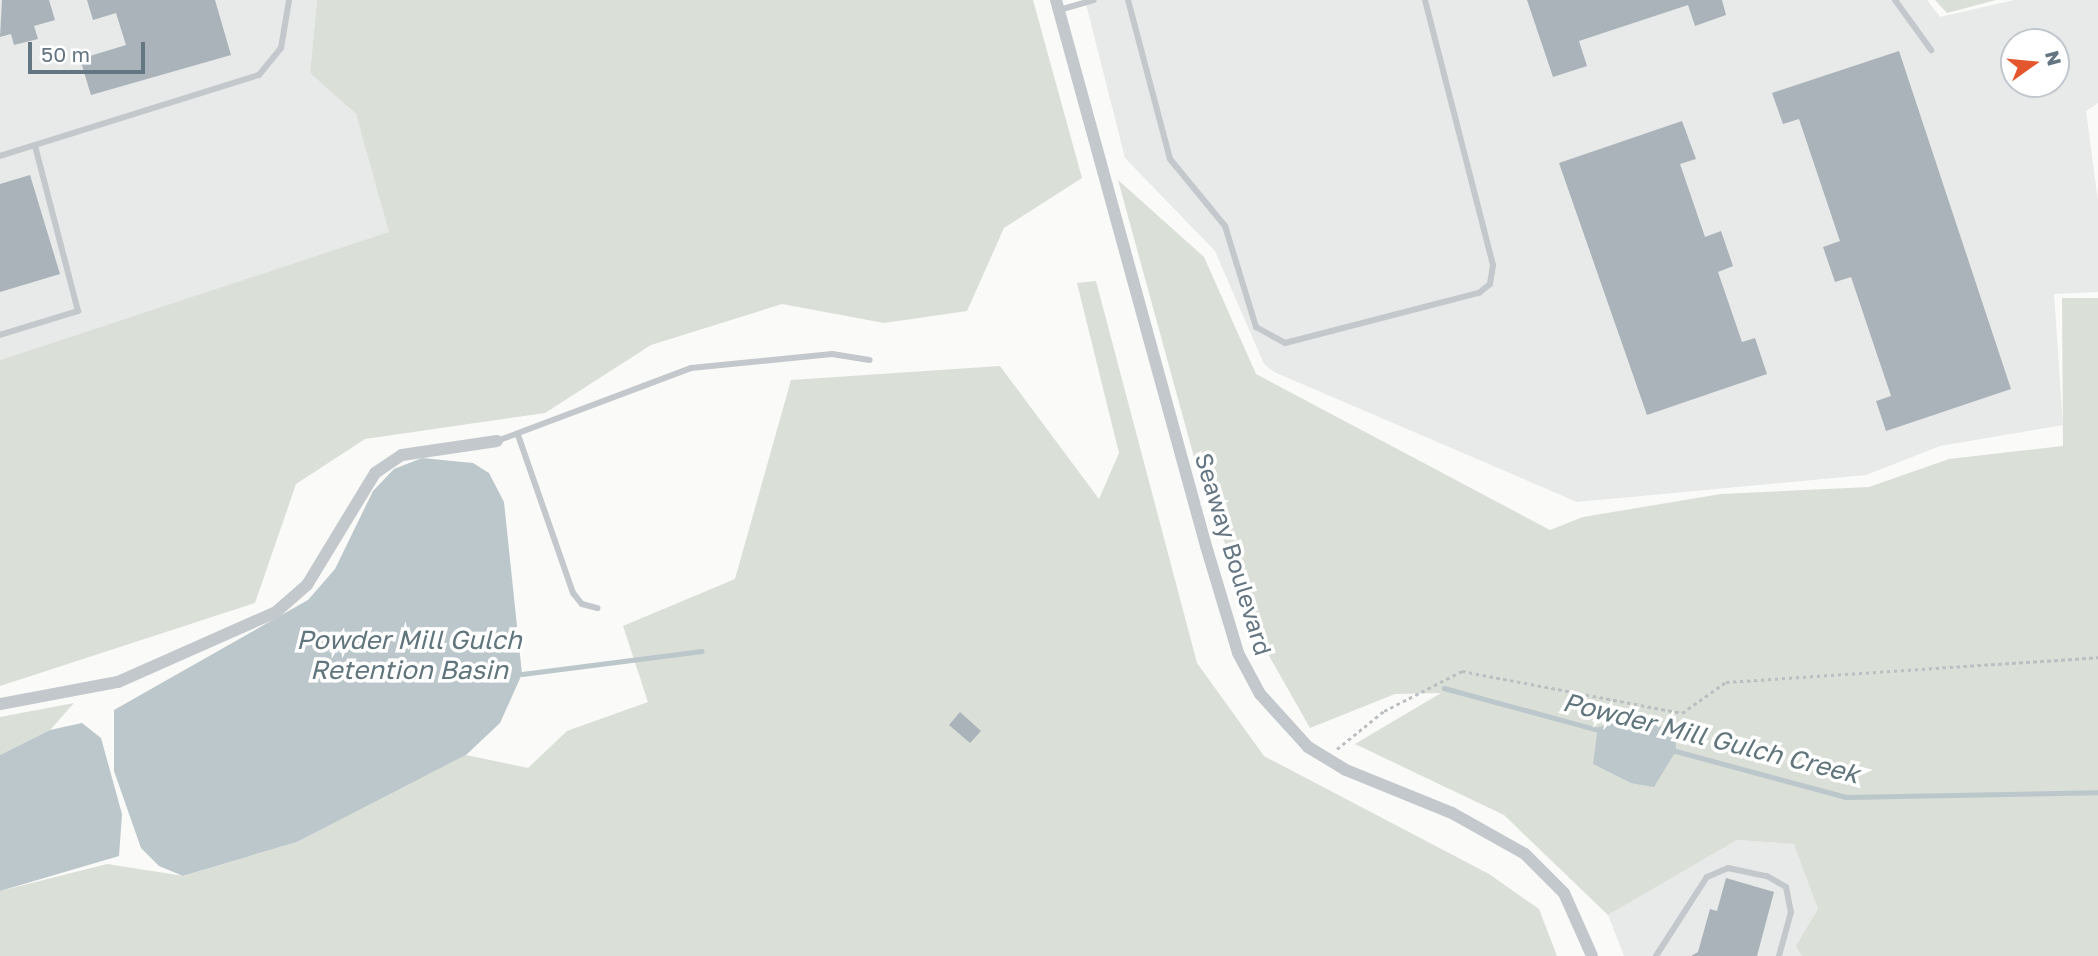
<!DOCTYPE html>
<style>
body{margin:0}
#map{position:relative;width:2098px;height:956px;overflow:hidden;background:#fafaf8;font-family:"Golos Text",sans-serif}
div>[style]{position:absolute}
.built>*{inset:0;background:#e8e9e9}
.green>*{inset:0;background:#dadfd7}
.water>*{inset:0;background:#bbc7cb}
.stream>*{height:4.5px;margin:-2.25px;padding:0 2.25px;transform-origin:2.25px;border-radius:2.25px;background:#bbc7cb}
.building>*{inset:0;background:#aab3b9}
.path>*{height:2.5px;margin-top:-1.25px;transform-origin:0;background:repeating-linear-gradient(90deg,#bbbfc2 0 3.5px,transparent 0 7px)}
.service>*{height:6px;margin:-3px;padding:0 3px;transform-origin:3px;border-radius:3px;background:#c3c8cc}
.minor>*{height:12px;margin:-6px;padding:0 6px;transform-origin:6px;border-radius:6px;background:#c3c8cc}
span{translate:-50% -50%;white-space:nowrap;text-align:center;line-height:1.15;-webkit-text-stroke:7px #fff;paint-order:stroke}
.street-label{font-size:24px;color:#657683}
.water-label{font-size:26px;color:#60757c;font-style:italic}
.north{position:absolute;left:2000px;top:28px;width:70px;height:70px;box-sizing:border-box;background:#fff;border:2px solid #c1c8cd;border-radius:50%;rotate:75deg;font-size:19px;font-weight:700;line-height:28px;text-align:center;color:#657683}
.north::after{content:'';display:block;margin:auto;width:24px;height:32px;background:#e4572e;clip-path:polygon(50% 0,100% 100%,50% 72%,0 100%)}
.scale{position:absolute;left:28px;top:42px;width:117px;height:32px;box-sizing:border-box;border:4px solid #657683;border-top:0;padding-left:9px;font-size:21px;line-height:24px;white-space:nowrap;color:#657683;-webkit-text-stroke:5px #fff;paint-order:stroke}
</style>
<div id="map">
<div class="built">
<div style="clip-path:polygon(0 0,317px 0,310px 73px,356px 114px,390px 232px,0 360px)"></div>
<div style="clip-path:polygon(evenodd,1085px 0,1927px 0,1940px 17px,2014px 0,2098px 0,2098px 103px,2086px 111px,2098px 201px,2098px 292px,2054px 294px,2063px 425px,1940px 446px,1866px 475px,1577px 502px,1274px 372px,1264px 364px,1215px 251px,1125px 158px,1085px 0,2014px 42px,2056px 42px,2056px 84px,2014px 84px,2014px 42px)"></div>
<div style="clip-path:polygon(1737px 840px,1795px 844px,1818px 909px,1797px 946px,1802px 956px,1624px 956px,1608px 915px)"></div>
</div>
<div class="green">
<div style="clip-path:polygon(317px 0,1033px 0,1082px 178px,1004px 228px,967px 311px,884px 323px,782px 304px,651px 345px,545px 413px,365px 439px,296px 484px,255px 603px,0 686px,0 360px,389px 232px,356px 114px,310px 73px)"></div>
<div style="clip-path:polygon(1935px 0,1996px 0,1947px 13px)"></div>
<div style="clip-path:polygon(1118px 180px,1204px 257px,1256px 374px,1550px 530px,1583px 517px,1721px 494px,1869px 487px,1949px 459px,2063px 446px,2062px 298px,2098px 298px,2098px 956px,1802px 956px,1796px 946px,1818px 909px,1794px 844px,1737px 840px,1608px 915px,1504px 815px,1355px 744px,1441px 693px,1395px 694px,1310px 728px,1268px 654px,1200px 479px)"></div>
<div style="clip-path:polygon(1096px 281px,1197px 663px,1264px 756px,1489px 874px,1539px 909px,1557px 956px,0 956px,0 891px,107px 864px,184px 876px,297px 842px,466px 755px,528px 768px,567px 731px,648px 702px,623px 626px,735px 579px,791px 380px,1000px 366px,1099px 499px,1119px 453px,1077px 283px)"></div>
<div style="clip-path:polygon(74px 703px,50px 730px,0 755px,0 717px)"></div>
</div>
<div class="water">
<div style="clip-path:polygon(422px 458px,473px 463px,489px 473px,504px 502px,522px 674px,500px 723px,466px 755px,297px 842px,183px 876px,159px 866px,141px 848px,114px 771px,114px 710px,308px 600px,335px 569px,373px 491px,394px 469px)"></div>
<div style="clip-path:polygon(1636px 719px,1675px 730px,1676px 751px,1654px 787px,1631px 783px,1593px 764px,1598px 727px)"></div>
<div style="clip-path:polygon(82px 723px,101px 738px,122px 814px,119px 856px,0 891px,0 755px,50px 730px)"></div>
</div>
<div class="stream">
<div style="left:522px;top:674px;width:181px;rotate:-7.3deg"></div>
<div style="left:1444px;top:688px;width:164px;rotate:15.2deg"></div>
<div style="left:1672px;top:750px;width:180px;rotate:15.1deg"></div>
<div style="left:1846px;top:797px;width:252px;rotate:-1.1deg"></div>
</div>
<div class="building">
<div style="clip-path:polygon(2px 0,49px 0,55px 20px,34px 26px,38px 39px,14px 45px,11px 34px,0 37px)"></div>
<div style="clip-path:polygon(87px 0,215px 0,231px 55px,91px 95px,80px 59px,126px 45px,116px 13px,93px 20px)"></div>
<div style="clip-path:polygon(1527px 0,1722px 0,1726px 15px,1695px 26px,1688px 5px,1579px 41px,1587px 66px,1553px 77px)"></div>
<div style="clip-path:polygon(1899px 51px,2011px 389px,1886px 431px,1876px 401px,1891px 396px,1851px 277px,1835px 282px,1823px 247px,1840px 241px,1799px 119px,1783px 124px,1772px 93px)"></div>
<div style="clip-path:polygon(1682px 121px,1696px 159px,1680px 164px,1705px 237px,1721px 231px,1733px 266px,1718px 272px,1742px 342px,1755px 338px,1767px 374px,1647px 415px,1559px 163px)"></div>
<div style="clip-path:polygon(30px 175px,60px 274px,0 292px,0 184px)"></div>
<div style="clip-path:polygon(960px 712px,981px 731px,970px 743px,949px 725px)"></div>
<div style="clip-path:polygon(1726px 878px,1774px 892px,1757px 956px,1691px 956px,1698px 952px,1710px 909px,1717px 911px)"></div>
</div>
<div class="path">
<div style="left:1337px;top:749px;width:60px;rotate:-39deg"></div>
<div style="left:1384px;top:711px;width:88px;rotate:-27.1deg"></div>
<div style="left:1462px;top:671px;width:224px;rotate:10.8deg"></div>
<div style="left:1682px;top:713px;width:54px;rotate:-35.2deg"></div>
<div style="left:1726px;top:682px;width:373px;rotate:-3.8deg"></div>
</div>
<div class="service">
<div style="left:1128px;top:0;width:164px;rotate:75.2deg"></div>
<div style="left:1170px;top:159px;width:87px;rotate:50.6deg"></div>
<div style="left:1225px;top:226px;width:106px;rotate:72.9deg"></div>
<div style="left:1256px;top:327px;width:33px;rotate:29deg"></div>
<div style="left:1285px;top:343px;width:200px;rotate:-14.5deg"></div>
<div style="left:1479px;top:293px;width:14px;rotate:-39deg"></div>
<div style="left:1490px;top:284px;width:19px;rotate:-81deg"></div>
<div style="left:1493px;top:265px;width:274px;rotate:-104.4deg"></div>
<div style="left:1895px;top:0;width:62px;rotate:54.2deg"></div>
<div style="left:1059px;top:10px;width:36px;rotate:-16deg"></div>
<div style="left:0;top:156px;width:271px;rotate:-17.4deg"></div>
<div style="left:259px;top:75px;width:35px;rotate:-51deg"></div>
<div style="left:281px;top:48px;width:49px;rotate:-80.5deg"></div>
<div style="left:0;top:335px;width:82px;rotate:-17.1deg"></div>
<div style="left:78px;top:311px;width:171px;rotate:-104.6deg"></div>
<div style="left:518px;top:435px;width:167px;rotate:70.8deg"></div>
<div style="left:573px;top:593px;width:14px;rotate:51deg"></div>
<div style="left:582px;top:604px;width:16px;rotate:15deg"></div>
<div style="left:497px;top:441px;width:207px;rotate:-20.6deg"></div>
<div style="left:691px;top:368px;width:142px;rotate:-5.7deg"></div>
<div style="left:832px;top:354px;width:38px;rotate:9deg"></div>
<div style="left:1656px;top:956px;width:94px;rotate:-57.2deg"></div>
<div style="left:1707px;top:877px;width:23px;rotate:-23deg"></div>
<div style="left:1728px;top:868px;width:40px;rotate:12deg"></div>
<div style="left:1767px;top:876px;width:22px;rotate:30deg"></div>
<div style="left:1786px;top:887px;width:25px;rotate:79deg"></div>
<div style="left:1791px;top:912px;width:46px;rotate:105.3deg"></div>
</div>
<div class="minor">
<div style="left:1056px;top:0;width:566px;rotate:74.64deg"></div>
<div style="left:1206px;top:546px;width:112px;rotate:73.3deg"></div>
<div style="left:1238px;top:653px;width:47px;rotate:61.8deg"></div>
<div style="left:1260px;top:694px;width:72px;rotate:47.8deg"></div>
<div style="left:1308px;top:747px;width:44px;rotate:31.2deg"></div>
<div style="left:1346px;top:770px;width:114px;rotate:22.1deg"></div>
<div style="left:1452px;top:813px;width:84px;rotate:29.3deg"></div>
<div style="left:1525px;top:854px;width:55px;rotate:45deg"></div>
<div style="left:1564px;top:893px;width:69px;rotate:66deg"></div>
<div style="left:0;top:704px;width:120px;rotate:-10.6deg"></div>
<div style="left:118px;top:682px;width:173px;rotate:-23.9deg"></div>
<div style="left:276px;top:612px;width:41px;rotate:-41.1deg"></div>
<div style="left:307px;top:585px;width:131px;rotate:-58.7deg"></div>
<div style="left:375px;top:473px;width:32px;rotate:-34deg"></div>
<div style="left:402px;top:455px;width:96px;rotate:-8.4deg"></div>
</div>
<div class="street-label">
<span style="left:1234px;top:554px;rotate:73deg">Seaway Boulevard</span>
</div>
<div class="water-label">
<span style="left:409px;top:655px">Powder Mill Gulch<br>Retention Basin</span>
<span style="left:1711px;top:738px;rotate:14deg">Powder Mill Gulch Creek</span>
</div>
<div class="north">N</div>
<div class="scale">50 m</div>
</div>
